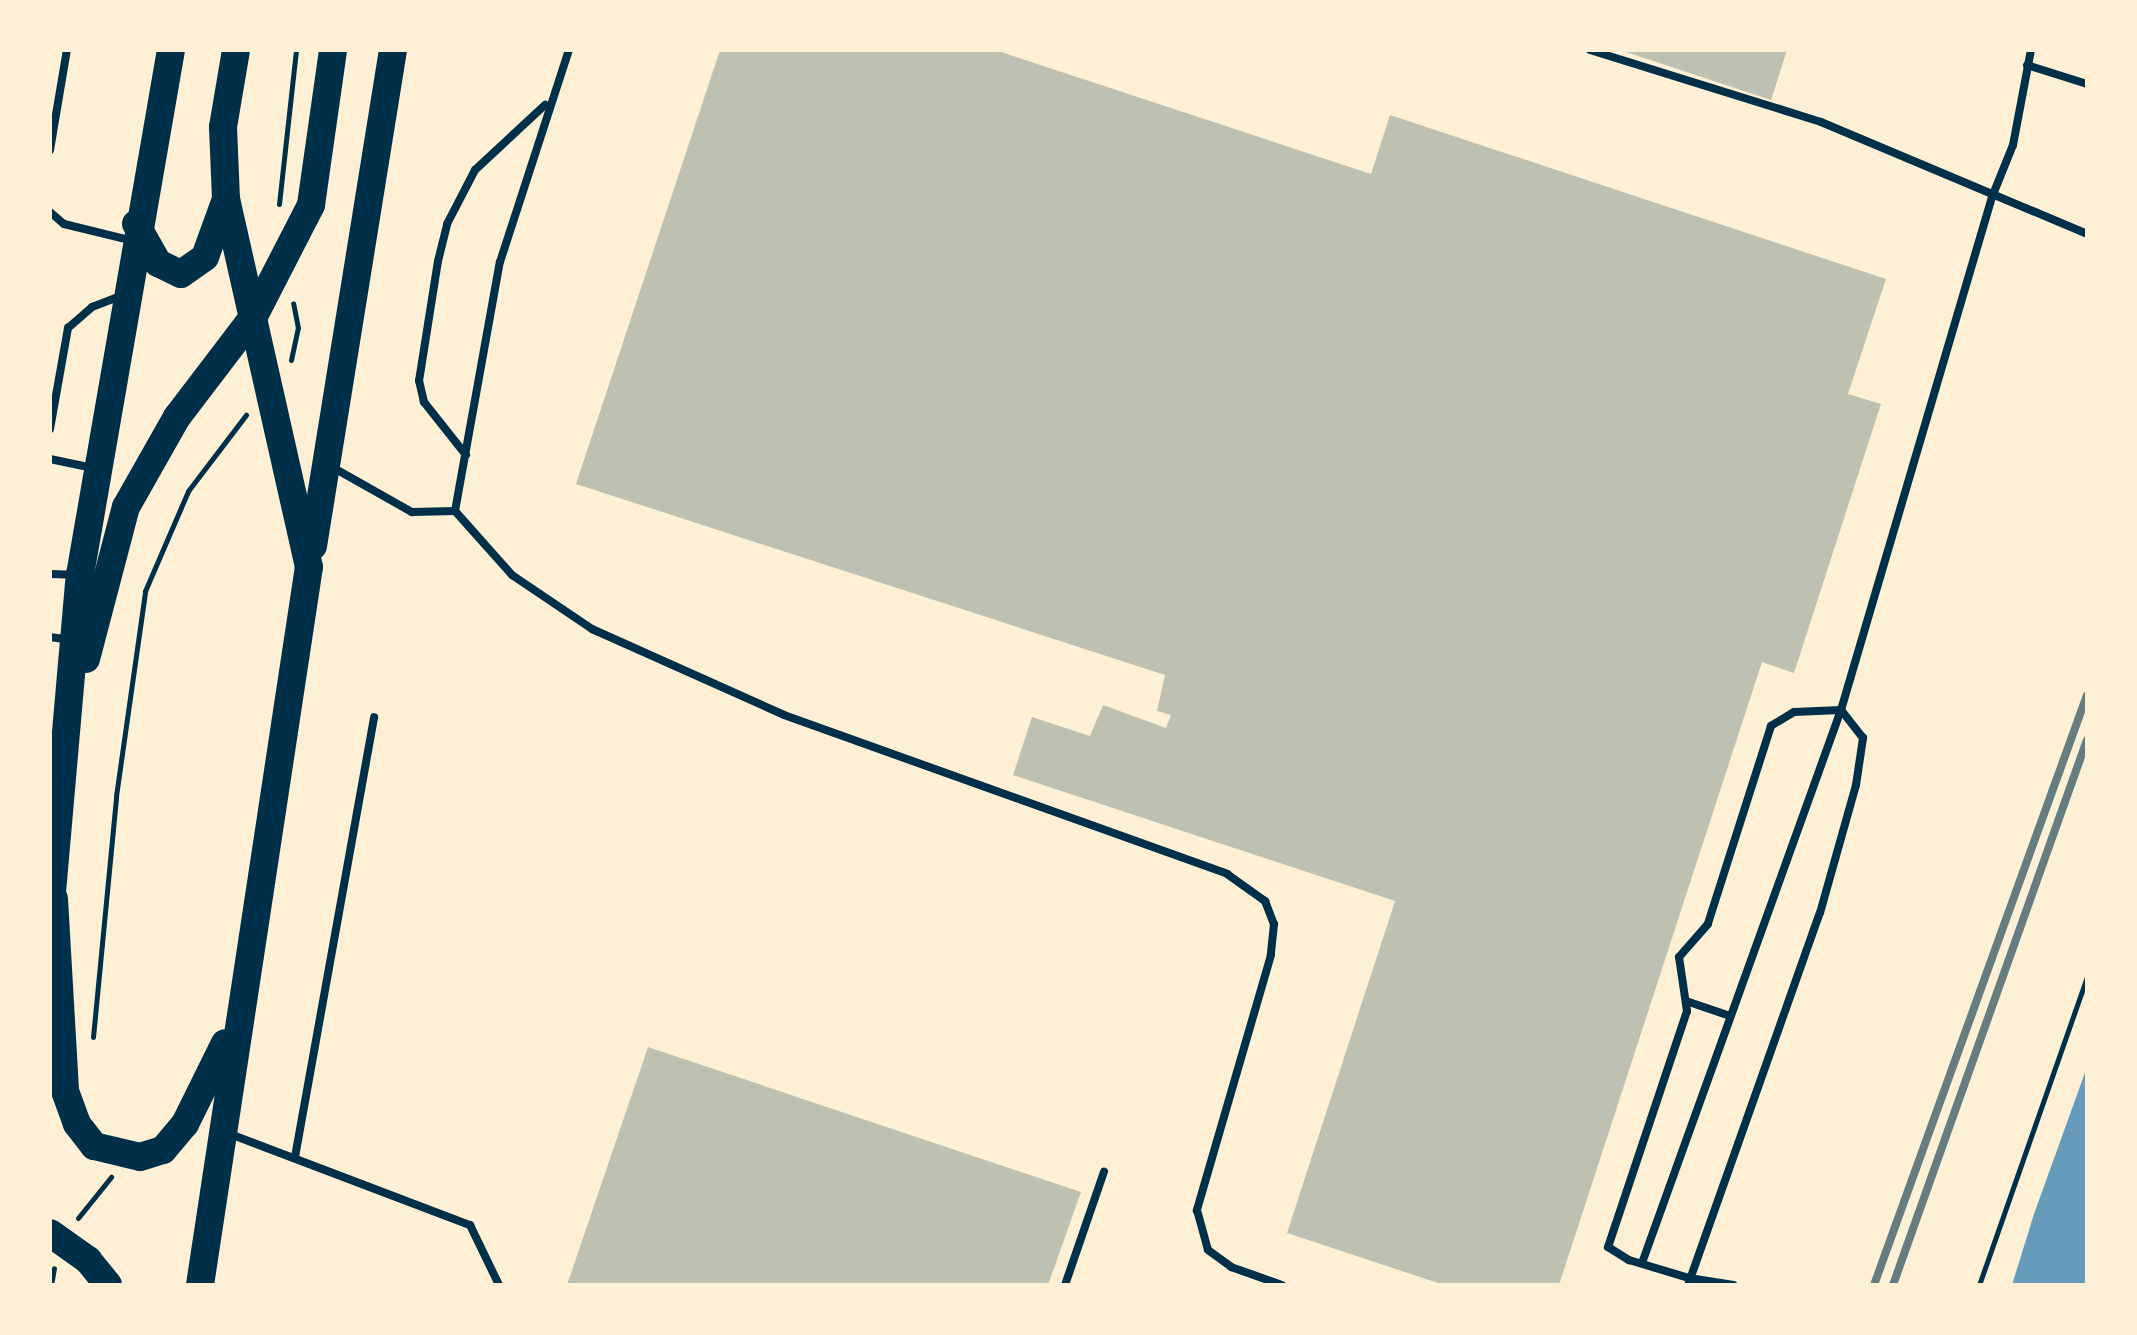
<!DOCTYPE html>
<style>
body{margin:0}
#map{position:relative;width:2137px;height:1335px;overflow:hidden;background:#fdf0d5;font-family:"Exo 2",sans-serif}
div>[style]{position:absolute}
.water>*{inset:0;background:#669bbc}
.building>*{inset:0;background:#bec0b2}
.path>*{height:5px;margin:-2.5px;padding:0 2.5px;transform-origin:2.5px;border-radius:2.5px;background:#003049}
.service>*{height:8px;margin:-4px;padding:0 4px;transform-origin:4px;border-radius:4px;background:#003049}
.trunk>*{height:28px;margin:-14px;padding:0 14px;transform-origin:14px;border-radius:14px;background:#003049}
.rail>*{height:8px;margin:-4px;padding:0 4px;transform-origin:4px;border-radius:4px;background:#657d81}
span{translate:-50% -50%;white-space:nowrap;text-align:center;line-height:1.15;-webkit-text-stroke:8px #fdf0d5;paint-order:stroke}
.frame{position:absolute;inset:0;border:52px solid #fdf0d5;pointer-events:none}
</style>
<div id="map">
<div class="water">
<div style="clip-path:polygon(2087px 1067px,2087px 1285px,2012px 1285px,2034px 1214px)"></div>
</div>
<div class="building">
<div style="clip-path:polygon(720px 50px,995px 50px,1371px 174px,1390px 115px,1886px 279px,1848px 394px,1881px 404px,1794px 673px,1762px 662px,1559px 1285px,1444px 1285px,1287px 1233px,1395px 901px,1013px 775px,1032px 717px,1090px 736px,1103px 705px,1166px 728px,1171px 715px,1157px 711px,1165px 675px,576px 484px)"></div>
<div style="clip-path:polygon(1620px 50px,1787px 50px,1771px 100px)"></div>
<div style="clip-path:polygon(648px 1047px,1081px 1192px,1048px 1285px,567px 1285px)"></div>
</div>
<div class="path">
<div style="left:279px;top:204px;width:155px;rotate:-83.7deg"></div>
<div style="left:291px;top:360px;width:33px;rotate:-78deg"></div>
<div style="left:298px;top:328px;width:25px;rotate:-101deg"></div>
<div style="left:93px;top:1037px;width:242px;rotate:-84.5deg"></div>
<div style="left:116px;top:796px;width:207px;rotate:-81.9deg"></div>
<div style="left:145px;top:591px;width:109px;rotate:-66.7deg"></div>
<div style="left:188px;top:491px;width:96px;rotate:-52.7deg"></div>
<div style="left:78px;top:1218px;width:53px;rotate:-51.2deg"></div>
<div style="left:51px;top:1285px;width:17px;rotate:-80deg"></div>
<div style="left:1979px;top:1285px;width:326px;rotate:-70.7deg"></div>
</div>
<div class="service">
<div style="left:1590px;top:50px;width:242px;rotate:17.3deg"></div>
<div style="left:1821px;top:122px;width:289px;rotate:22.8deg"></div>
<div style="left:2027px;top:65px;width:63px;rotate:17.6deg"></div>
<div style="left:50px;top:150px;width:101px;rotate:-80.4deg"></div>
<div style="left:50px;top:212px;width:18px;rotate:41deg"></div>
<div style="left:64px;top:224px;width:71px;rotate:13.8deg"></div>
<div style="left:50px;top:429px;width:103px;rotate:-79.9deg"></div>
<div style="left:68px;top:328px;width:32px;rotate:-41deg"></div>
<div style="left:92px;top:307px;width:30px;rotate:-21deg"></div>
<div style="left:466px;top:455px;width:68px;rotate:-128.4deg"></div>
<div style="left:424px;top:402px;width:22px;rotate:-103deg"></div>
<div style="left:419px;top:381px;width:121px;rotate:-81deg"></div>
<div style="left:438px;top:261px;width:38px;rotate:-76deg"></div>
<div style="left:447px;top:224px;width:61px;rotate:-62.6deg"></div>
<div style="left:475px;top:170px;width:96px;rotate:-42.9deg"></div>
<div style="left:50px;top:459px;width:44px;rotate:11.8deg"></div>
<div style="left:332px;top:467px;width:92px;rotate:29.4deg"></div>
<div style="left:412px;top:512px;width:43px;rotate:-1.3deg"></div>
<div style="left:455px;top:511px;width:86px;rotate:48.3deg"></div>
<div style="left:512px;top:575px;width:97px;rotate:34deg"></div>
<div style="left:592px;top:629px;width:210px;rotate:24.1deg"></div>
<div style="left:784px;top:715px;width:471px;rotate:19.7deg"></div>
<div style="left:1227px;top:874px;width:47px;rotate:35.4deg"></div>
<div style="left:1265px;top:901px;width:25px;rotate:69deg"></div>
<div style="left:1274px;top:924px;width:31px;rotate:96deg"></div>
<div style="left:1271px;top:955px;width:266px;rotate:106.2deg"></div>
<div style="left:1197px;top:1210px;width:41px;rotate:74.6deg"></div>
<div style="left:1208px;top:1250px;width:29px;rotate:36deg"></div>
<div style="left:1231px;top:1267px;width:54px;rotate:19.4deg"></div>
<div style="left:455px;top:511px;width:253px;rotate:-79.8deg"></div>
<div style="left:500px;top:262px;width:223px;rotate:-72deg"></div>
<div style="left:50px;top:574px;width:25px;rotate:2deg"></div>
<div style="left:50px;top:637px;width:21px;rotate:8deg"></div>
<div style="left:1686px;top:1001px;width:46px;rotate:18.8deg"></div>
<div style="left:230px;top:1134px;width:257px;rotate:20.8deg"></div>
<div style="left:470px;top:1225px;width:67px;rotate:64.2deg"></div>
<div style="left:295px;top:1157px;width:447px;rotate:-79.8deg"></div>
<div style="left:1642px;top:1263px;width:588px;rotate:-70.21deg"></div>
<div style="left:1841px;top:710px;width:47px;rotate:177.6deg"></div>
<div style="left:1794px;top:712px;width:27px;rotate:149deg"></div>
<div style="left:1771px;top:726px;width:208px;rotate:107.7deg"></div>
<div style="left:1708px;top:924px;width:44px;rotate:131.3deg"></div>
<div style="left:1679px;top:957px;width:55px;rotate:81.6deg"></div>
<div style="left:1687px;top:1011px;width:249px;rotate:108.5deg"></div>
<div style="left:1608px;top:1247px;width:25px;rotate:32deg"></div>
<div style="left:1629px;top:1260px;width:63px;rotate:16.7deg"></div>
<div style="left:1689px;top:1278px;width:45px;rotate:9deg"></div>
<div style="left:1065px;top:1285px;width:120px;rotate:-71deg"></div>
<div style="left:1688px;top:1285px;width:395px;rotate:-70.5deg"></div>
<div style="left:1820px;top:913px;width:133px;rotate:-74.3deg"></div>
<div style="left:1856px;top:785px;width:48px;rotate:-81.5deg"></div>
<div style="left:1863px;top:738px;width:36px;rotate:-128deg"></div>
<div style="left:1841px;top:710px;width:535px;rotate:-73.6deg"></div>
<div style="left:1992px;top:197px;width:56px;rotate:-68deg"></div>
<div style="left:2013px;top:145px;width:97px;rotate:-79.3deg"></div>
</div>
<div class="trunk">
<div style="left:136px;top:224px;width:45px;rotate:60.6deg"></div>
<div style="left:158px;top:263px;width:25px;rotate:26deg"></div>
<div style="left:181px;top:274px;width:29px;rotate:-35deg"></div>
<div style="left:205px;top:257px;width:62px;rotate:-70.1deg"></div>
<div style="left:313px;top:546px;width:502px;rotate:-80.84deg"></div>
<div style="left:86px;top:659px;width:157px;rotate:-75.3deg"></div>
<div style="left:126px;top:507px;width:103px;rotate:-60.5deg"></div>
<div style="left:177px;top:417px;width:127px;rotate:-52.7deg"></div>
<div style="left:254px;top:316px;width:125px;rotate:-62.8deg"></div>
<div style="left:311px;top:205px;width:157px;rotate:-81.9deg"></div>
<div style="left:54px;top:899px;width:192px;rotate:86.7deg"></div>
<div style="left:65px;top:1091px;width:35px;rotate:70deg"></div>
<div style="left:77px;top:1124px;width:28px;rotate:52deg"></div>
<div style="left:94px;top:1146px;width:47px;rotate:13.4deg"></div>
<div style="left:140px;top:1157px;width:24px;rotate:-17deg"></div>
<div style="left:163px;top:1150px;width:34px;rotate:-50deg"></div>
<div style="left:185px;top:1124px;width:90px;rotate:-63.7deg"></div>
<div style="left:50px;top:915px;width:341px;rotate:-85deg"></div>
<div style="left:80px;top:575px;width:533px;rotate:-80.17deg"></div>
<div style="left:50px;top:1233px;width:47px;rotate:35.4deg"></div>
<div style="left:88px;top:1260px;width:32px;rotate:51deg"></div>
<div style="left:200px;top:1285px;width:726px;rotate:-81.37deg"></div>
<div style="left:309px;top:567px;width:377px;rotate:-102.7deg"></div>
<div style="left:226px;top:199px;width:72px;rotate:-92.4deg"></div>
<div style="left:223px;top:127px;width:78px;rotate:-80.4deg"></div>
</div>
<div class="rail">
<div style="left:1874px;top:1285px;width:627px;rotate:-70.15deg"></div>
<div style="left:1893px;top:1285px;width:578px;rotate:-70.41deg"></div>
</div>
<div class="frame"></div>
</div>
